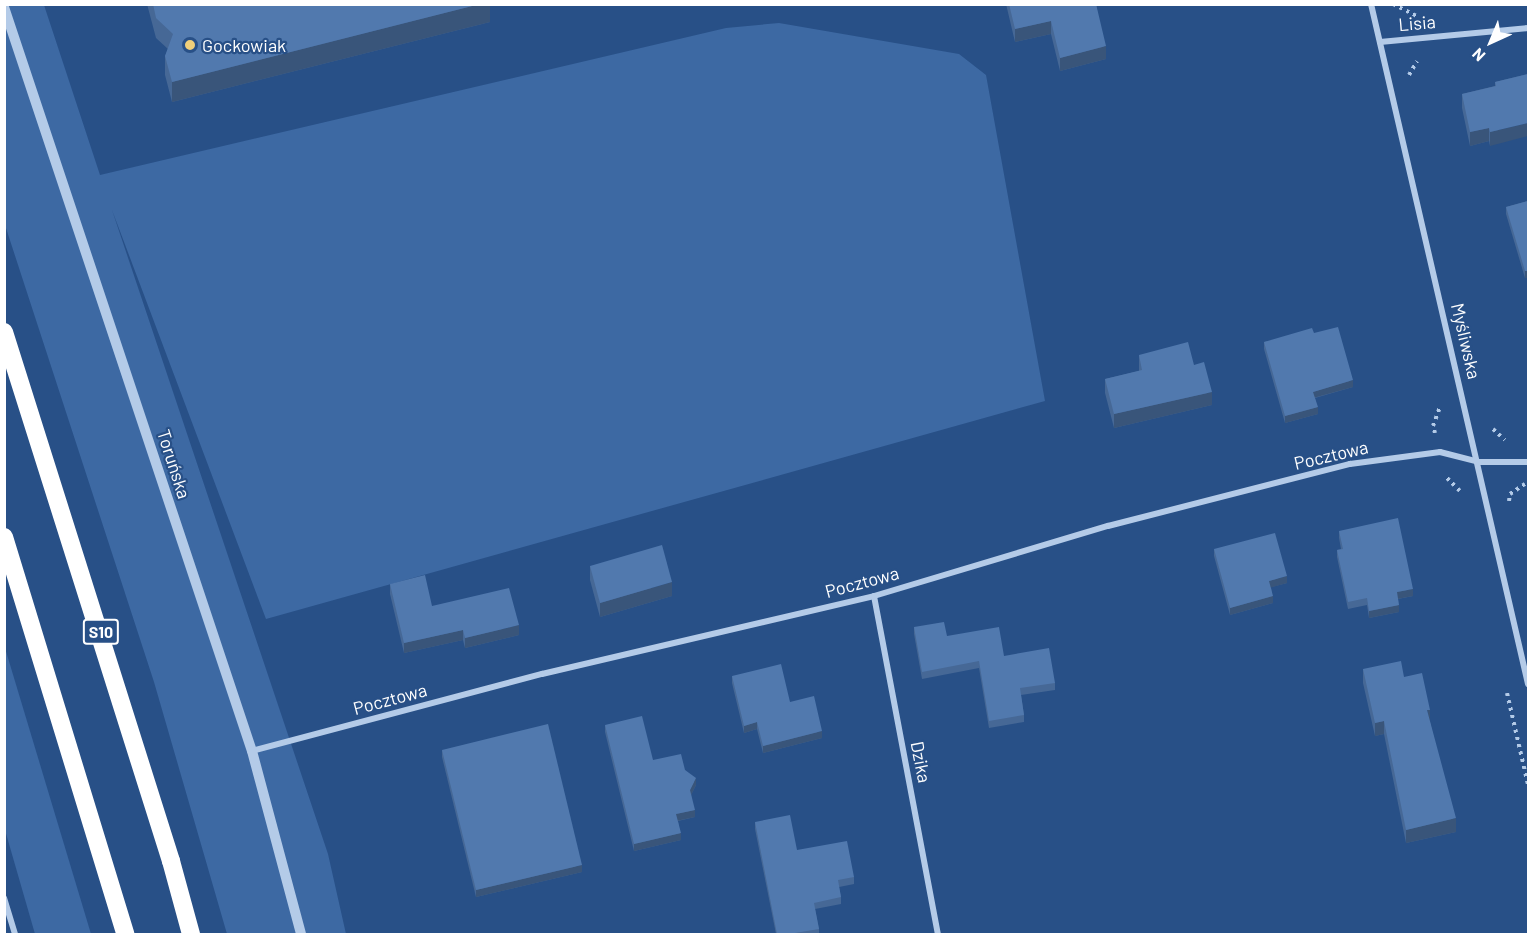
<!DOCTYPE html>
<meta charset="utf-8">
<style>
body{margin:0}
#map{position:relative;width:1533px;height:939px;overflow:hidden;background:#285087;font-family:Barlow,sans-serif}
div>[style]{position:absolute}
.green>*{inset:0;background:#3d69a3}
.path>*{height:4px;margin-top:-2px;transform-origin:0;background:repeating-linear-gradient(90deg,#b4cbe8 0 3px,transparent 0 7.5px)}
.minor>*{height:6px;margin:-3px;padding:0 3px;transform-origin:3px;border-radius:3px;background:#b4cbe8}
.tertiary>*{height:10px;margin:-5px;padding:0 5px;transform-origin:5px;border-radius:5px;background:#b4cbe8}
.motorway>*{height:18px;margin:-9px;padding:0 9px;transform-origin:9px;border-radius:9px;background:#fff}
.wall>*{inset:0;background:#466896}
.shaded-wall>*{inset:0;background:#39557a}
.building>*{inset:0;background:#5179ae}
.dots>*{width:16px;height:16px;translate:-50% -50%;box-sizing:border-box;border:3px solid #285087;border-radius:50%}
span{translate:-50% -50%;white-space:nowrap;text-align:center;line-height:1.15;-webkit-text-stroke:4.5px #285087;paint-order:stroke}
.shield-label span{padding:2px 4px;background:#285087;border:2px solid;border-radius:4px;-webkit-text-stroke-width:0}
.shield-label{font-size:16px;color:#fff;font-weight:700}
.street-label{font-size:18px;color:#fff}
.poi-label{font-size:18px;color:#fff}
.left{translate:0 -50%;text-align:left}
.frame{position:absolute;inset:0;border:6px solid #fff;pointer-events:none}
.north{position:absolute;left:1461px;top:12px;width:60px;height:60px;-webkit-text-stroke:4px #285087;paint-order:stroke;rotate:224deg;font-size:16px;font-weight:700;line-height:24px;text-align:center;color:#fff}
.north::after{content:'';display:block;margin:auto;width:21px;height:27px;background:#fff;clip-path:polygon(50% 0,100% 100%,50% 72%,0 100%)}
</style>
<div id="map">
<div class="green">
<div style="clip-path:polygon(4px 5px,44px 5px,100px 175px,726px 28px,779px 23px,959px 54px,986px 75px,1045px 401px,266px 619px,112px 210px,328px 854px,346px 934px,227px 934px,154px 682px,5px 225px)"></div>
<div style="clip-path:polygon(5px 648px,91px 934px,35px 934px,5px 830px)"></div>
</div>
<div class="path">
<div style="left:1393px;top:4px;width:27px;rotate:27deg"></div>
<div style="left:1409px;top:75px;width:16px;rotate:-60deg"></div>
<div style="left:1493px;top:429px;width:16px;rotate:43deg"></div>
<div style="left:1435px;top:433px;width:7px;rotate:-106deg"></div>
<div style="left:1433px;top:426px;width:20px;rotate:-70deg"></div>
<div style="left:1447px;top:478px;width:18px;rotate:45deg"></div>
<div style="left:1509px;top:501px;width:7px;rotate:-82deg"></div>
<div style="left:1510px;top:494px;width:18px;rotate:-34deg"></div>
<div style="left:1507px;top:693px;width:94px;rotate:77.1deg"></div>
</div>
<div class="minor">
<div style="left:1371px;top:4px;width:698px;rotate:77deg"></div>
<div style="left:1380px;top:42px;width:149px;rotate:-5.4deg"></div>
<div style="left:874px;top:596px;width:344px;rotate:79.3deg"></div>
<div style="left:252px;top:751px;width:300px;rotate:-14.9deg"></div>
<div style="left:542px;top:674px;width:341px;rotate:-13.2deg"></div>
<div style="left:874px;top:596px;width:244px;rotate:-16.7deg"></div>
<div style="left:1108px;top:526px;width:250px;rotate:-14.4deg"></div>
<div style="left:1350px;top:464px;width:91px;rotate:-7.6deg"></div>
<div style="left:1440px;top:452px;width:40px;rotate:14.4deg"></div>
<div style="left:1479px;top:462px;width:49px"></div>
<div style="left:4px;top:898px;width:38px;rotate:73deg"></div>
</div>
<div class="tertiary">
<div style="left:4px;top:7px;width:784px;rotate:71.57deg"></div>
<div style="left:252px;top:751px;width:189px;rotate:75deg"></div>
</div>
<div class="motorway">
<div style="left:4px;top:332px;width:555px;rotate:72.48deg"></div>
<div style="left:171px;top:861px;width:76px;rotate:74.7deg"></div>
<div style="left:4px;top:537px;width:415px;rotate:73deg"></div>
</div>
<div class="wall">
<div style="clip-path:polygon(147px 4px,490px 4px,490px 22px,172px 102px,165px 75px,165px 56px,168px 49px,156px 38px)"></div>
<div style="clip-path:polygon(1006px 4px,1096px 4px,1106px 59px,1060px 71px,1051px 34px,1015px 42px)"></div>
<div style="clip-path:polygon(1528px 74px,1490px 146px,1489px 141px,1470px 146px,1462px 108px,1462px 94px,1495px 86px,1495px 82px)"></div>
<div style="clip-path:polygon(1528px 201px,1525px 278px,1506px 214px,1506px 207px)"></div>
<div style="clip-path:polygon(1314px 333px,1353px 387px,1315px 398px,1318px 414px,1285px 423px,1264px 349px,1264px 342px)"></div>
<div style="clip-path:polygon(1139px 355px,1194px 365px,1212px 405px,1114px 428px,1105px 393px,1105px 379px,1139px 371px)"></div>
<div style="clip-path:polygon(1339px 531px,1413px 596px,1398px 599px,1399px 612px,1369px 618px,1367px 605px,1348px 609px,1337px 557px,1337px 550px,1341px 549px,1339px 538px)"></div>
<div style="clip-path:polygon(1214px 549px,1287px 583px,1271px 587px,1273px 603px,1230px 615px,1214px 556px)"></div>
<div style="clip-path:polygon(590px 566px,672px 596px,600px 617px,590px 580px)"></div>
<div style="clip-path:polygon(390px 584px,432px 606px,519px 635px,465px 648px,463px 640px,404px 653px,390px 594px)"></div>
<div style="clip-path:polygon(914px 627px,947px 636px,1004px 656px,1055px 683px,1055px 690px,1021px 695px,1024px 715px,1024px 722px,989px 728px,979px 668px,922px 679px,914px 634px)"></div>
<div style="clip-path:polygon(1363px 669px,1404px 677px,1430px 722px,1456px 832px,1406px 843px,1384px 734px,1375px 736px,1363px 683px)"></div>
<div style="clip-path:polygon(732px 676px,790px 702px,822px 738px,763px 753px,757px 729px,744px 733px,732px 683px)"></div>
<div style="clip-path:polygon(605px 725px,653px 760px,685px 770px,696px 785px,691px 795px,695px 817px,678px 821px,681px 840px,634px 851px,605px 732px)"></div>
<div style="clip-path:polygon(442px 750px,582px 872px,476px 897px,442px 757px)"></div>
<div style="clip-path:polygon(755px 822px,797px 850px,854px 877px,854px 884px,839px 887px,841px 897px,841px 904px,815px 909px,819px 929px,819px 934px,776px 934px,755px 829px)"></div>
</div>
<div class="shaded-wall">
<div style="clip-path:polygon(480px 4px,490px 4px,490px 22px,172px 102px,172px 82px)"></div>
<div style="clip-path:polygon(1051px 21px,1051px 34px,1015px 42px,1015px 29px)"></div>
<div style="clip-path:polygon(1106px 46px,1106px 59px,1060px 71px,1060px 58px)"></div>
<div style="clip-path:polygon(1528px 123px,1528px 136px,1490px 146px,1490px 132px)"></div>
<div style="clip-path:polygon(1489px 128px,1489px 141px,1470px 146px,1470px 132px)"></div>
<div style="clip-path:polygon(1525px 271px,1528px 271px,1528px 278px,1525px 278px)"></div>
<div style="clip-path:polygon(1353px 380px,1353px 387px,1313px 398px,1313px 392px)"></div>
<div style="clip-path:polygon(1212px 392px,1212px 405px,1114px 428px,1114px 414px)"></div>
<div style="clip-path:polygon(1318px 407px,1318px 414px,1285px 423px,1285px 416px)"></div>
<div style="clip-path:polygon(1287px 576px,1287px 583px,1269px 588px,1269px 581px)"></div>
<div style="clip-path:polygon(672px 582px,672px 596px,600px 617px,600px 603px)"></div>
<div style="clip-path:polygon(1413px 589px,1413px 596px,1397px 599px,1397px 592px)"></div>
<div style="clip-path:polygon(1273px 596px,1273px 603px,1230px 615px,1230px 608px)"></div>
<div style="clip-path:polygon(1399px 605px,1399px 612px,1369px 618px,1369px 611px)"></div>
<div style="clip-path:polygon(519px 625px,519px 635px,465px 648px,465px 638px)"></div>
<div style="clip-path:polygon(463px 630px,463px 640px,404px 653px,404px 643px)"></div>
<div style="clip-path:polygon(1427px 710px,1430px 710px,1430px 723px)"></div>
<div style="clip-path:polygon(1384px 721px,1384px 734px,1375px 736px,1375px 723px)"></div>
<div style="clip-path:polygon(757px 722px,757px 729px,744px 733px,744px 726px)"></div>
<div style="clip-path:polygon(822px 731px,822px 738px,763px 753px,763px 746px)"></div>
<div style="clip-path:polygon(696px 778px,696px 785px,690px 797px,690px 790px)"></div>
<div style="clip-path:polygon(695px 810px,695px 817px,676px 821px,676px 814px)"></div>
<div style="clip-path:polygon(1456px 818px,1456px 832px,1406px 843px,1406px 830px)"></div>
<div style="clip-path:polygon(681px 833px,681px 840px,634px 851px,634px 844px)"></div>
<div style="clip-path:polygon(582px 865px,582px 872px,476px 897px,476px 890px)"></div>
</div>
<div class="building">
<div style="clip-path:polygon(153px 4px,480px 4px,172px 82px,165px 56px,173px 34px,156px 18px)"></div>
<div style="clip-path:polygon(1009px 4px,1096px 4px,1106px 46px,1060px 58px,1051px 21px,1015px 29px)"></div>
<div style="clip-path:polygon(1528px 74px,1528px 123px,1490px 132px,1489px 128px,1470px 132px,1462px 94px,1496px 86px,1495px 82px)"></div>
<div style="clip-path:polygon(1528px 201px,1528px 271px,1525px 271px,1506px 207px)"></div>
<div style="clip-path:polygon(1338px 327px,1353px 380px,1313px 392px,1318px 407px,1285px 416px,1264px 342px,1312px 328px,1314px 333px)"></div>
<div style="clip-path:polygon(1188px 342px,1194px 365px,1204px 362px,1212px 392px,1114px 414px,1105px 379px,1142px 370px,1139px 355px)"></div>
<div style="clip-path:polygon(1398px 518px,1413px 589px,1397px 592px,1399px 605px,1369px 611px,1367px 598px,1348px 602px,1337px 550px,1343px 549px,1339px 531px)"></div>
<div style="clip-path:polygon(1275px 533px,1287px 576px,1269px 581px,1273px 596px,1230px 608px,1214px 549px)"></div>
<div style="clip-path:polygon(662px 545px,672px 582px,600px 603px,590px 566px)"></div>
<div style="clip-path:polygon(425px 575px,432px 606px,509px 588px,519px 625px,465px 638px,463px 630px,404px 643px,390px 584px)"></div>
<div style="clip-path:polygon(944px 622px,947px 636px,999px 627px,1004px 656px,1049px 648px,1055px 683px,1020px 688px,1024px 715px,989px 721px,979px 661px,922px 672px,914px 627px)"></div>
<div style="clip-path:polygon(1401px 661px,1404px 677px,1422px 673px,1430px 710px,1427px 710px,1456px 818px,1406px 830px,1384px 721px,1375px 723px,1363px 669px)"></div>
<div style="clip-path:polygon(781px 664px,790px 702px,814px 696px,822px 731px,763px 746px,757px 722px,744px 726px,732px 676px)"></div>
<div style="clip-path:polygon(642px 716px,653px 760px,681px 754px,685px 770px,696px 778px,690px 790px,695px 810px,676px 814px,681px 833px,634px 844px,605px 725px)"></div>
<div style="clip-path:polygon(548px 724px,582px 865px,476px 890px,442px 750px)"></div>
<div style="clip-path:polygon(790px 815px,797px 850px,847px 841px,854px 877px,838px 880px,841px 897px,814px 903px,819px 929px,789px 934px,777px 934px,755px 822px)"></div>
</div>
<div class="dots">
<div style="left:190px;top:45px;background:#f0cf7a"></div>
</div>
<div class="shield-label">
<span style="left:101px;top:632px">S10</span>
</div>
<div class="street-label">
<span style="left:1417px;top:23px;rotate:-5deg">Lisia</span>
<span style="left:1466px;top:341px;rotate:77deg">Myśliwska</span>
<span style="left:1331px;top:455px;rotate:-13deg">Pocztowa</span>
<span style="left:174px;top:464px;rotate:72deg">Toruńska</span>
<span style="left:862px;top:582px;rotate:-15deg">Pocztowa</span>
<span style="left:390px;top:699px;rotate:-15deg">Pocztowa</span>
<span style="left:921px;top:762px;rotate:79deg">Dzika</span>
</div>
<div class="poi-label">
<span class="left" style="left:202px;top:45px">Gockowiak</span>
</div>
<div class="frame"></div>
<div class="north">N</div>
</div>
